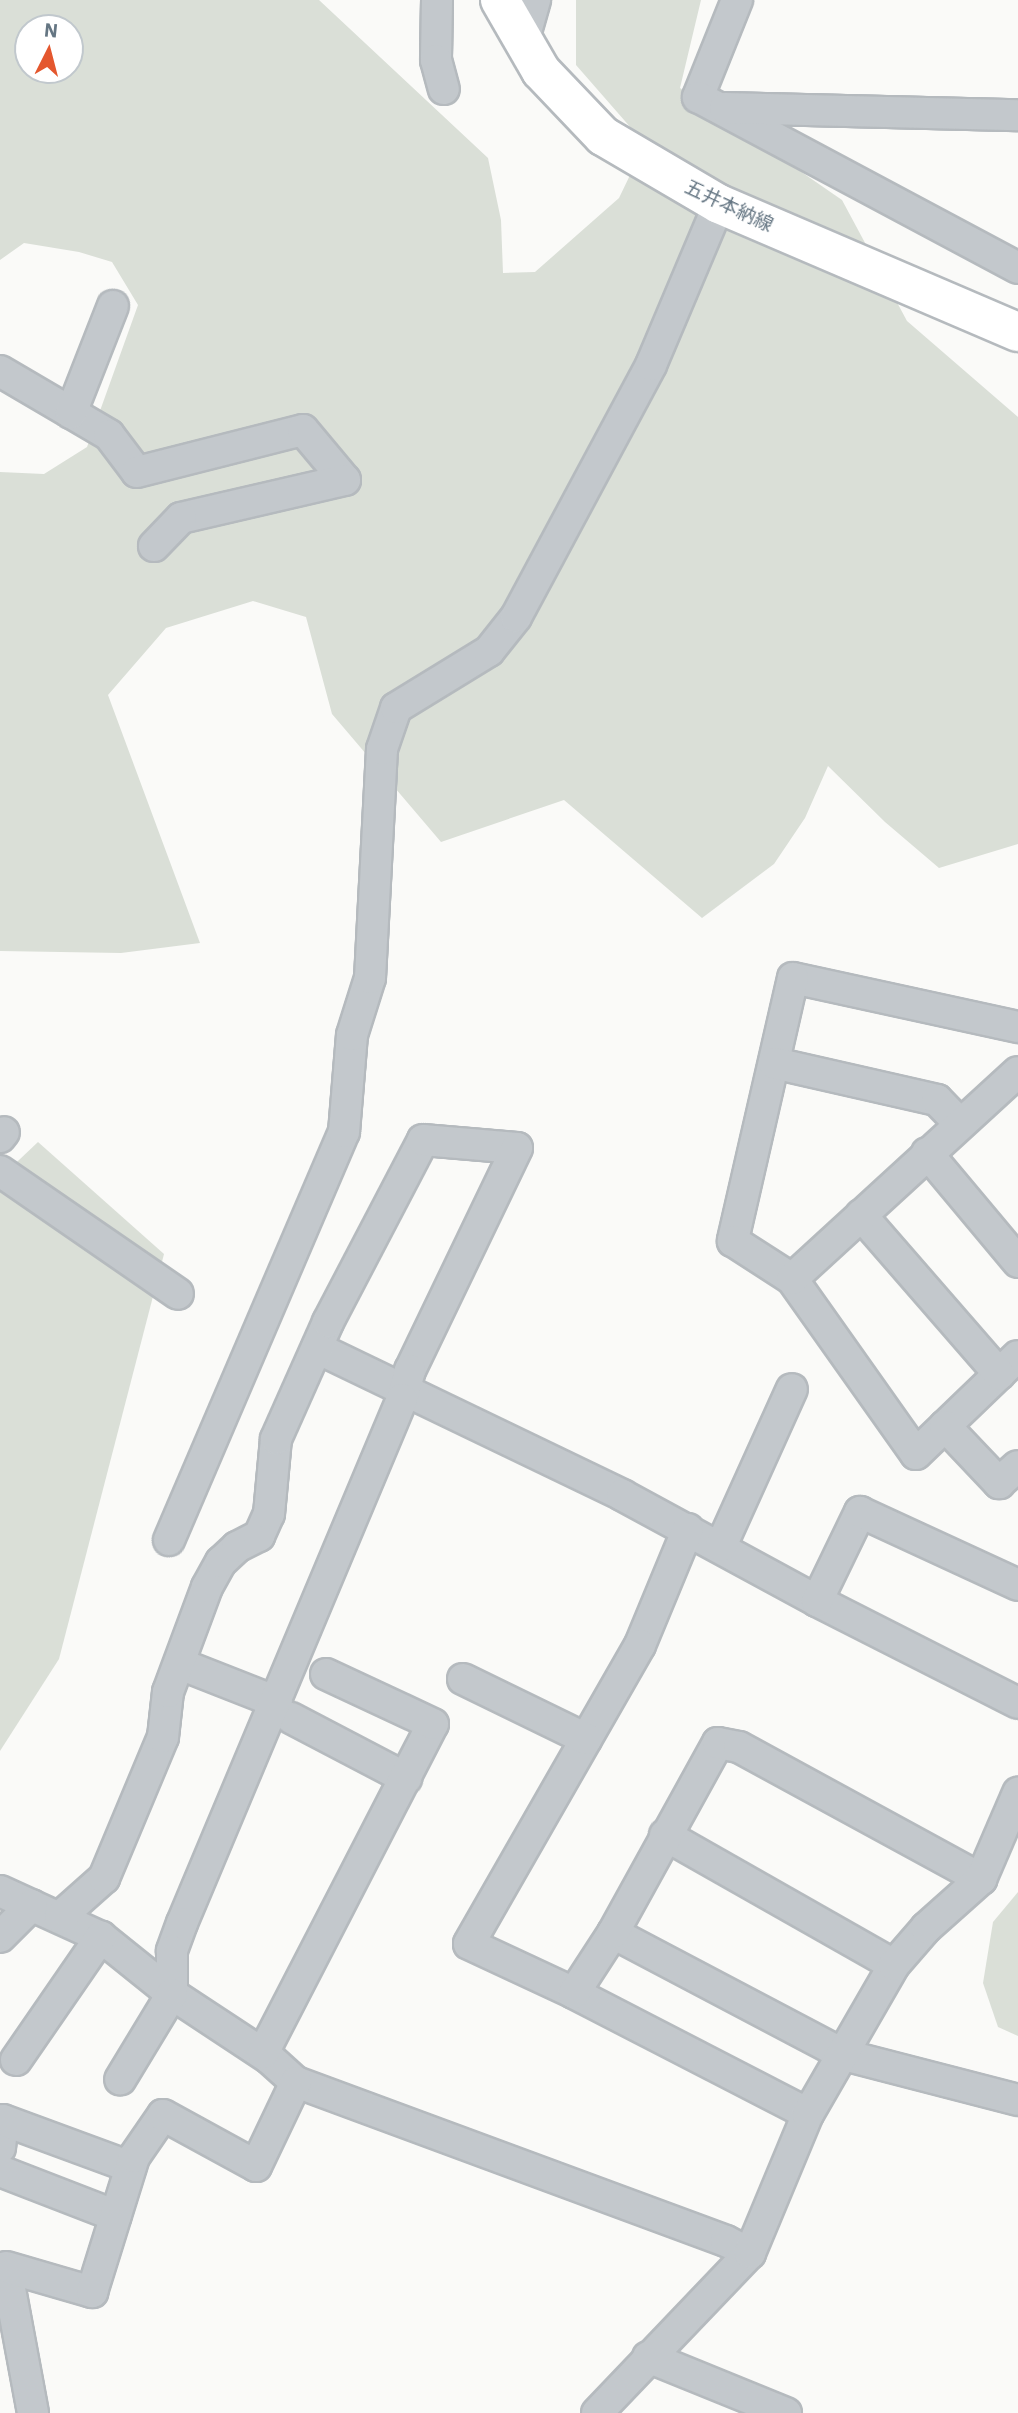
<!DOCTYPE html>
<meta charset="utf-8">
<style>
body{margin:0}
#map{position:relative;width:1018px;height:2413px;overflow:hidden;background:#fafaf8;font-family:"IBM Plex Sans","Noto Sans JP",sans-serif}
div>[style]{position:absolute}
.green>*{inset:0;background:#dadfd7}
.roads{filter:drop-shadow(2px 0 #b5babe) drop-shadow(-2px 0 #b5babe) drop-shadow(0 2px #b5babe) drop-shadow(0 -2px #b5babe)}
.minor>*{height:30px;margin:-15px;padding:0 15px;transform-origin:15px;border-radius:15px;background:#c3c8cc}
.major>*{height:38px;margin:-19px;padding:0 19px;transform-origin:19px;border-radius:19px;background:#fff}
span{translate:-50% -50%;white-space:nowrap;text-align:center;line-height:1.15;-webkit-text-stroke:7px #fff;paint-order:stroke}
.street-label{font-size:19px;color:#657683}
.north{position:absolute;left:14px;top:14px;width:70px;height:70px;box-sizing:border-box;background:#fff;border:2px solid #c1c8cd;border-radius:50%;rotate:6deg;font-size:19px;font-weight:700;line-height:28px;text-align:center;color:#657683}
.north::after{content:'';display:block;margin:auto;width:24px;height:32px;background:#e4572e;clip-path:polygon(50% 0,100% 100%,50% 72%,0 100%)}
</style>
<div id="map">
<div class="green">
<div style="clip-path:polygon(evenodd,0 0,319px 0,488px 158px,501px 220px,503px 273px,535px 272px,619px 198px,645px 144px,576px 65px,576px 0,701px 0,680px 88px,842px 200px,907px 321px,1018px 417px,1018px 844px,939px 868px,885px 822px,828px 766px,805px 818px,774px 864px,702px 918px,564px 800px,441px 842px,332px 714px,306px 617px,253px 601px,166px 628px,108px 695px,200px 943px,121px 953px,0 951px,0 472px,44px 474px,87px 447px,138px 305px,112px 262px,79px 252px,24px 243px,0 260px,0 0,28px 28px,70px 28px,70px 70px,28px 70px,28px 28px)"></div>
<div style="clip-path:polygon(38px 1142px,164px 1254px,59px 1659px,0 1751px,0 1178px)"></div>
<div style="clip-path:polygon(1018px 1892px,1018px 2036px,998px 2027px,983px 1983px,993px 1922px)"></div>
</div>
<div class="roads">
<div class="minor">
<div style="left:437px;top:0;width:60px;rotate:91deg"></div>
<div style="left:436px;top:60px;width:30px;rotate:75deg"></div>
<div style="left:737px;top:0;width:105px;rotate:111.9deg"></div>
<div style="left:698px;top:97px;width:363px;rotate:28.1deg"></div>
<div style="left:524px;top:39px;width:41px;rotate:-74.2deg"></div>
<div style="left:725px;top:108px;width:293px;rotate:1.4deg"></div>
<div style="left:0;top:371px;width:126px;rotate:30.4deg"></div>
<div style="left:109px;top:435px;width:46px;rotate:52.9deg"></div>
<div style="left:137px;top:472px;width:171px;rotate:-14.2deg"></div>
<div style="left:303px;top:430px;width:65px;rotate:50deg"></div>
<div style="left:345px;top:480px;width:168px;rotate:167deg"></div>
<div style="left:181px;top:518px;width:39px;rotate:134deg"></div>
<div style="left:71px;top:413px;width:115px;rotate:-68.6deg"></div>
<div style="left:1018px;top:1027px;width:230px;rotate:-167.7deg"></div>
<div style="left:793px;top:978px;width:270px;rotate:102.9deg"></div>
<div style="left:733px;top:1241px;width:70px;rotate:32.8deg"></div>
<div style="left:792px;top:1279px;width:214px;rotate:54.7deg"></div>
<div style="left:916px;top:1454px;width:141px;rotate:-43.9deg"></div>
<div style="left:774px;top:1063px;width:167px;rotate:12.8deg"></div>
<div style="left:937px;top:1100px;width:33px;rotate:46deg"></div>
<div style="left:0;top:1137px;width:6px;rotate:-51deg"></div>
<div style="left:927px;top:1153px;width:142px;rotate:50.1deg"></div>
<div style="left:0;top:1171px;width:216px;rotate:34.6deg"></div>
<div style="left:861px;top:1215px;width:211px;rotate:49deg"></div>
<div style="left:792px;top:1279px;width:306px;rotate:-42.5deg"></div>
<div style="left:317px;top:1348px;width:339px;rotate:25.7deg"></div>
<div style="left:622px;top:1495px;width:222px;rotate:28.5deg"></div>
<div style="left:817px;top:1601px;width:225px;rotate:26.9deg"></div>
<div style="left:945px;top:1426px;width:79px;rotate:46.5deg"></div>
<div style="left:999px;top:1483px;width:25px;rotate:-42deg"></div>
<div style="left:688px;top:1529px;width:126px;rotate:112.5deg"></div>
<div style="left:640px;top:1645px;width:344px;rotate:119.8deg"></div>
<div style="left:469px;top:1944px;width:116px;rotate:25deg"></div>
<div style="left:574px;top:1993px;width:263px;rotate:27.3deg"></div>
<div style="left:169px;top:1540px;width:444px;rotate:-66.8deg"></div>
<div style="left:344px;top:1132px;width:97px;rotate:-85.3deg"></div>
<div style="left:352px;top:1035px;width:60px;rotate:-72.5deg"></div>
<div style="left:370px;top:978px;width:229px;rotate:-87deg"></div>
<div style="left:382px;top:749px;width:43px;rotate:-71.1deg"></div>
<div style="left:396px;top:708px;width:109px;rotate:-31.5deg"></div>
<div style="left:489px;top:651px;width:43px;rotate:-51.5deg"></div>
<div style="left:516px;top:617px;width:286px;rotate:-61.8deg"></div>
<div style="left:651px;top:365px;width:175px;rotate:-67.1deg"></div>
<div style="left:721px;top:1546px;width:172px;rotate:-65.7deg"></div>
<div style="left:817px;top:1601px;width:99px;rotate:-64.2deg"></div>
<div style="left:860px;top:1512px;width:174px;rotate:24.8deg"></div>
<div style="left:180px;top:1664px;width:104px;rotate:21.4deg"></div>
<div style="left:463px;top:1679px;width:137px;rotate:26deg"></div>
<div style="left:291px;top:1718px;width:130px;rotate:27.6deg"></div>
<div style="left:665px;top:1835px;width:263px;rotate:29.6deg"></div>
<div style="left:0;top:1891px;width:111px;rotate:24.5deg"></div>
<div style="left:101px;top:1937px;width:91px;rotate:38.8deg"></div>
<div style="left:172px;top:1994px;width:116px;rotate:33.4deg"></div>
<div style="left:269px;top:2058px;width:36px;rotate:42deg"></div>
<div style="left:296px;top:2082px;width:458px;rotate:20.3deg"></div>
<div style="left:726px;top:2241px;width:27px;rotate:27deg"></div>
<div style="left:60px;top:1917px;width:59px;rotate:-41.6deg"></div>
<div style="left:104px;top:1878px;width:153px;rotate:-67.3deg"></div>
<div style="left:163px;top:1737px;width:45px;rotate:-83.7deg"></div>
<div style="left:168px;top:1692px;width:112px;rotate:-69.6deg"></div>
<div style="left:207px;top:1587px;width:29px;rotate:-61deg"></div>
<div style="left:221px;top:1562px;width:22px;rotate:-43deg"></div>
<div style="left:237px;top:1547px;width:25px;rotate:-27deg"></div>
<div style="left:259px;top:1536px;width:24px;rotate:-66deg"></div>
<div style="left:269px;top:1514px;width:75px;rotate:-84.7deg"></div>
<div style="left:276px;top:1439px;width:128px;rotate:-66deg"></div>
<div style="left:328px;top:1322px;width:205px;rotate:-62.4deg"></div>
<div style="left:423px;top:1140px;width:94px;rotate:4.9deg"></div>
<div style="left:517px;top:1148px;width:246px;rotate:115.7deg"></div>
<div style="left:410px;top:1370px;width:30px;rotate:105deg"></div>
<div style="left:402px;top:1399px;width:568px;rotate:112.77deg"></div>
<div style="left:182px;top:1923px;width:30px;rotate:110deg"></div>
<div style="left:172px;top:1951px;width:43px;rotate:90deg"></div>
<div style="left:172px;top:1994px;width:100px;rotate:121.2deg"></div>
<div style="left:613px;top:1933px;width:261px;rotate:27.8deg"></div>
<div style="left:844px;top:2055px;width:180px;rotate:14.5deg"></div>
<div style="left:0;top:1937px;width:45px;rotate:-45deg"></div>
<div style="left:574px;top:1993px;width:72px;rotate:-57deg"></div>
<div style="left:613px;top:1933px;width:217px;rotate:-61.1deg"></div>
<div style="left:718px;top:1743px;width:21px;rotate:11deg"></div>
<div style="left:739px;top:1747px;width:276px;rotate:28.6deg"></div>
<div style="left:263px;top:2053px;width:370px;rotate:-62.7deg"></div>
<div style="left:433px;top:1724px;width:118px;rotate:-155deg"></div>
<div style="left:16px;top:2060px;width:150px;rotate:-55.4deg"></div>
<div style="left:0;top:2148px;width:28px;rotate:-84deg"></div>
<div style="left:3px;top:2120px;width:136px;rotate:20.2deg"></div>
<div style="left:0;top:2171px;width:124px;rotate:21.2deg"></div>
<div style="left:648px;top:2357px;width:149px;rotate:22.1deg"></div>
<div style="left:33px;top:2413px;width:148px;rotate:-100.5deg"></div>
<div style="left:6px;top:2267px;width:90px;rotate:16.2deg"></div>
<div style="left:92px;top:2292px;width:141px;rotate:-72.7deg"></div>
<div style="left:134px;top:2157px;width:51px;rotate:-55.4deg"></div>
<div style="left:163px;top:2115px;width:106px;rotate:28.7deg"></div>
<div style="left:256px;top:2166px;width:93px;rotate:-64.5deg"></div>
<div style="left:597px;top:2413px;width:221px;rotate:-46.3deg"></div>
<div style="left:750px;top:2253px;width:151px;rotate:-67.4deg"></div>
<div style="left:808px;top:2114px;width:172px;rotate:-60deg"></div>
<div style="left:894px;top:1965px;width:49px;rotate:-49.1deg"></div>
<div style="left:926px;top:1928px;width:74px;rotate:-41.7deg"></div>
<div style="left:981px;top:1879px;width:94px;rotate:-66.7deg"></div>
</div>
<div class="major">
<div style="left:500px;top:0;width:82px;rotate:60deg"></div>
<div style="left:541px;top:71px;width:90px;rotate:46.4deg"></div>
<div style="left:603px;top:136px;width:134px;rotate:30.4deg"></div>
<div style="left:719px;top:204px;width:325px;rotate:23.2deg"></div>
</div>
</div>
<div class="street-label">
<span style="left:729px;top:206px;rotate:25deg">五井本納線</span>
</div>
<div class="north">N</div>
</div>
